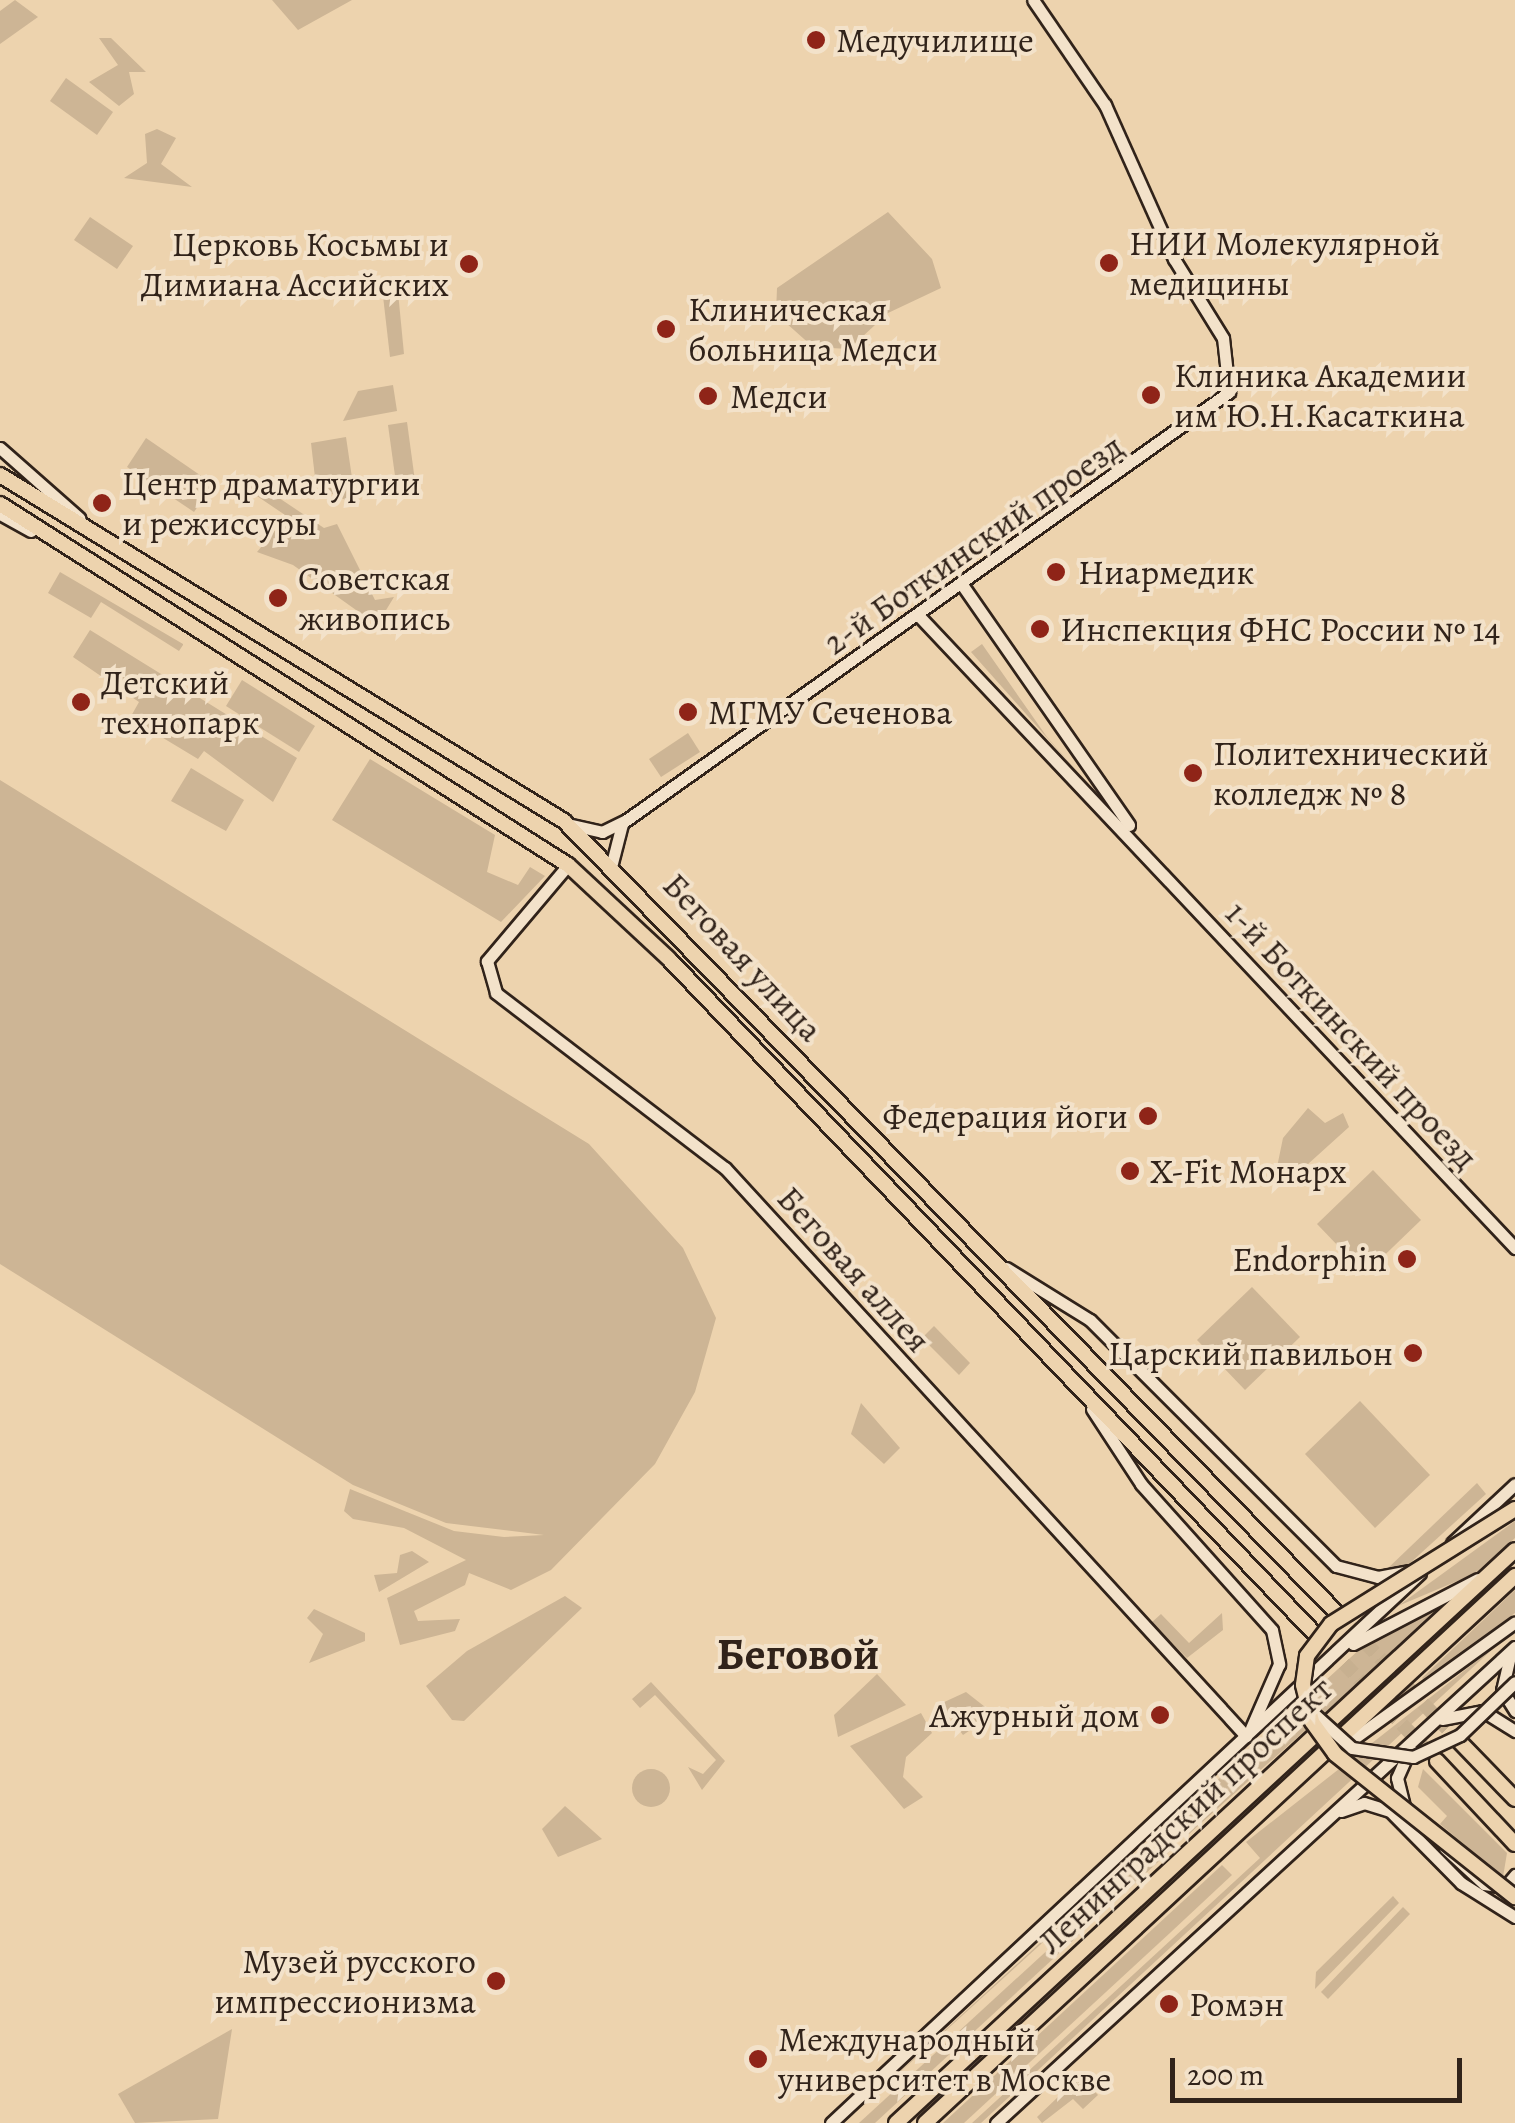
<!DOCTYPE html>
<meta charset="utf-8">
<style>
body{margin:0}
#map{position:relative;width:1515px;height:2123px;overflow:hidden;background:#edd3ae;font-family:Alegreya,serif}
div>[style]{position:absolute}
.green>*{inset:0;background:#cdb595}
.round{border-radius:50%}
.primary-tunnel>*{height:14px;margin-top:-7px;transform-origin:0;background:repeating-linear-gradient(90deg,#c7b090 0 14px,transparent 0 21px)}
.roads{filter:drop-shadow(2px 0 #31231a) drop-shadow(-2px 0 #31231a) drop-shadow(0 2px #31231a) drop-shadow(0 -2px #31231a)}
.secondary>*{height:11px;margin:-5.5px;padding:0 5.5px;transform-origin:5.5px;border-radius:5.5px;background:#f3e2ca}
.primary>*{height:14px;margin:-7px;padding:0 7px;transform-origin:7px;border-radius:7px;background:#edd3ae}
.bridges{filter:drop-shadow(2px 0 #31231a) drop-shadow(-2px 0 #31231a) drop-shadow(0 2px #31231a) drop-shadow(0 -2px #31231a)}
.secondary-bridge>*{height:11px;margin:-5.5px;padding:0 5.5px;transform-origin:5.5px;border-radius:5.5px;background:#f3e2ca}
.primary-bridge>*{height:14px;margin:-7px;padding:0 7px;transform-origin:7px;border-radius:7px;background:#edd3ae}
.dots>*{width:28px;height:28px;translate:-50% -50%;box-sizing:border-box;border:5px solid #f3e2ca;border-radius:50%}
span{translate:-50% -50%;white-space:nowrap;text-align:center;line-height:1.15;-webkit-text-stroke:8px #f3e2ca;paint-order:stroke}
.poi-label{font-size:35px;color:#31231a}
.left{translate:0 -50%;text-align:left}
.right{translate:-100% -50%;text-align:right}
.street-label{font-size:35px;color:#31231a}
.district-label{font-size:45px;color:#31231a;font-weight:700}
.scale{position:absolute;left:1170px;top:2058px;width:292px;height:45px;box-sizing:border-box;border:5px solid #31231a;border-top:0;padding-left:12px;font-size:30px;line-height:35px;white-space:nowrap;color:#31231a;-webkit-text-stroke:8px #f3e2ca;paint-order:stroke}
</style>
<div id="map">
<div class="green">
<div style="clip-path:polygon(15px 0,38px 17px,0 44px,0 11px)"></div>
<div style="clip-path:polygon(272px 0,352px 0,298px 30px)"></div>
<div style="clip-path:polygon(99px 38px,111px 38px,146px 72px,129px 72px,134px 94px,119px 106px,89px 82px,118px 65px)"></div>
<div style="clip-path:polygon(66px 78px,113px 112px,97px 135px,50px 101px)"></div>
<div style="clip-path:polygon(157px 129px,176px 138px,161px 164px,192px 187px,124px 178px,147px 163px,145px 134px)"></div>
<div style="clip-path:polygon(888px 212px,932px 259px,941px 288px,888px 313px,849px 349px,813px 347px,776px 314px,777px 288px)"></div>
<div style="clip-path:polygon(90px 217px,133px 246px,117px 269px,74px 240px)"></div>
<div style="clip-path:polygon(398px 292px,404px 354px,390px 357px,383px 296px)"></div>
<div style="clip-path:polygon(393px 385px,397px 411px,343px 421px,358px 391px)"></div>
<div style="clip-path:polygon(407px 422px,415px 481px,396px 483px,388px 425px)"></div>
<div style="clip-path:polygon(346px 437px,356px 505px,316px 486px,311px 443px)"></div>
<div style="clip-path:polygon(146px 438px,213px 484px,194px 512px,127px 467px)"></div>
<div style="clip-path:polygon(246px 476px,324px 528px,337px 524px,375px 600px,394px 597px,377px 625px,293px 565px,257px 552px,286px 517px,294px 521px,239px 484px)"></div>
<div style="clip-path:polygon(60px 572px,183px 644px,183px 645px,179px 651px,101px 602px,91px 618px,48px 593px)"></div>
<div style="clip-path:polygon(90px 630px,297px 758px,273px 802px,204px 751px,198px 759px,130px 718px,139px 702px,73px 657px)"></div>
<div style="clip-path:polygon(982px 644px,1047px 737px,1098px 795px,971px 652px)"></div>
<div style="clip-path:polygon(242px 680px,315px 726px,299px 752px,226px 706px)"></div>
<div style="clip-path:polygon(688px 733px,700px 752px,661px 777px,649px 759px)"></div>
<div style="clip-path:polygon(370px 759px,495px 835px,487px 872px,518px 885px,530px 867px,545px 876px,501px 922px,332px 820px)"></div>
<div style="clip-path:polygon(191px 768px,244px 800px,226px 831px,171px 801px)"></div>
<div style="clip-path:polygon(0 780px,589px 1144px,683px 1248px,716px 1318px,695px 1392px,655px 1464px,551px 1570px,511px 1590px,469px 1573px,465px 1585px,414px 1611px,418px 1621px,460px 1619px,455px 1631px,400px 1645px,387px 1598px,466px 1560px,404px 1528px,353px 1519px,344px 1511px,350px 1489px,454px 1531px,504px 1537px,544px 1535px,446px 1523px,353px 1485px,0 1264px)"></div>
<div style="clip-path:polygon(1308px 1108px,1325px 1123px,1343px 1113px,1349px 1127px,1287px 1183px,1276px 1172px,1283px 1138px)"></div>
<div style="clip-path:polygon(1373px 1170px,1421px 1220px,1365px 1274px,1317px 1224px)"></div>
<div style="clip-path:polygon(1252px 1287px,1300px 1337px,1245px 1390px,1197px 1340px)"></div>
<div style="clip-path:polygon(934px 1326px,970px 1363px,959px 1375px,922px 1338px)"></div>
<div style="clip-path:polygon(1360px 1401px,1430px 1475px,1375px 1528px,1305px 1454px)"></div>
<div style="clip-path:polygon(861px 1403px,900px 1448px,884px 1464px,851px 1434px)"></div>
<div style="clip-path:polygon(1477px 1483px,1486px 1494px,1409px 1564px,1386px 1570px)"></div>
<div style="clip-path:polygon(1515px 1521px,1515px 1538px,1474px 1574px,1398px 1606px)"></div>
<div style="clip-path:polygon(412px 1551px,429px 1562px,379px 1592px,374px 1575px,397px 1573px,400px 1555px)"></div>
<div style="clip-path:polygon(1515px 1590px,1515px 1613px,1423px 1679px,1422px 1678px)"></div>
<div style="clip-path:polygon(565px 1596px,582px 1608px,464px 1721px,452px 1720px,426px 1686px,467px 1651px)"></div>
<div style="clip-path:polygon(1442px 1608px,1189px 1834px,1177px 1823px,1138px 1856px,844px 2123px,1362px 1647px)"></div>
<div style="clip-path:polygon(314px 1609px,365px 1633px,365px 1641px,309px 1663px,323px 1634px,307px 1618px)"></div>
<div style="clip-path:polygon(1222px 1613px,1223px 1630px,1187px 1658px,1151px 1623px,1161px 1614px,1189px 1643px)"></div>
<div style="clip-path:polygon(1497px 1645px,981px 2123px,972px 2123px,1260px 1858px,1246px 1842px)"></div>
<div style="clip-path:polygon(877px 1674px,906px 1705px,838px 1737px,834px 1715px)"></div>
<div style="clip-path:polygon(651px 1682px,725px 1761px,702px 1790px,688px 1767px,703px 1774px,716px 1760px,655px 1695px,640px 1708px,632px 1699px)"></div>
<div style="clip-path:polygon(966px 1692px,994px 1714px,963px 1735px,940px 1704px)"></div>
<div style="clip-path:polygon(921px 1713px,932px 1733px,906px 1757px,903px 1777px,923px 1797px,904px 1809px,850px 1746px)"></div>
<div class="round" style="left:632px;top:1769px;width:38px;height:38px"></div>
<div style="clip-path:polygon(1423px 1769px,1507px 1853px,1503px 1877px,1440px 1824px,1447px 1816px,1418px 1787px)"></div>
<div style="clip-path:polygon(565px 1806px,602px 1839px,558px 1857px,542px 1829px)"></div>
<div style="clip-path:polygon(1163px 1844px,1170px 1851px,875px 2123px,859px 2123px)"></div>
<div style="clip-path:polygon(1222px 1865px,1232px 1875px,1171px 1932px,964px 2123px,943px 2123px)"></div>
<div style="clip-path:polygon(1393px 1896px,1399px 1903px,1315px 1989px,1316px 1972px)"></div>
<div style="clip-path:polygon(1403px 1907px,1410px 1914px,1328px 1999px,1321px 1992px)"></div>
<div style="clip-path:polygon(232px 2029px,218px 2119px,135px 2123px,118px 2094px)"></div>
<div style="clip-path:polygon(1080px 2076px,1098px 2095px,1083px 2109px,1073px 2099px,1042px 2123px,1037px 2117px)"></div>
</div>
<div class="primary-tunnel">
<div style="left:1336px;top:1612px;width:177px;rotate:46.4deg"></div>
<div style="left:1315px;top:1633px;width:177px;rotate:46.4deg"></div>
</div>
<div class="roads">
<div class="secondary">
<div style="left:0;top:448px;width:106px;rotate:41.5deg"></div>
<div style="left:0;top:514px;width:35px;rotate:29deg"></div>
<div style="left:963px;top:586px;width:291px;rotate:55.2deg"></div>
<div style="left:919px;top:616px;width:869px;rotate:46.68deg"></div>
<div style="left:572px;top:825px;width:31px;rotate:13deg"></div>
<div style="left:602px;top:832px;width:25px;rotate:-26deg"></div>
<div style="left:625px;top:821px;width:741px;rotate:-35.38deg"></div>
<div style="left:1229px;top:392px;width:54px;rotate:-96.3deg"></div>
<div style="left:1223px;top:338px;width:93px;rotate:-121.8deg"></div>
<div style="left:1174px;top:259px;width:169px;rotate:-114.1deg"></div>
<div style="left:1105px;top:105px;width:127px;rotate:-124.4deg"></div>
<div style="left:612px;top:863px;width:40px;rotate:-75.6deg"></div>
<div style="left:568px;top:865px;width:126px;rotate:130.2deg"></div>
<div style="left:487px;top:961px;width:33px;rotate:74deg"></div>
<div style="left:496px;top:993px;width:288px;rotate:37.4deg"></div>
<div style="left:725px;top:1168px;width:771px;rotate:47.47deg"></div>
<div style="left:1006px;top:1268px;width:99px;rotate:31.8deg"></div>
<div style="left:1090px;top:1320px;width:348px;rotate:45deg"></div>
<div style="left:1336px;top:1566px;width:43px;rotate:14.7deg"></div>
<div style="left:1378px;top:1577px;width:31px;rotate:-11deg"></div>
<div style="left:1092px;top:1409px;width:90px;rotate:56.8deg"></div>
<div style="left:1141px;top:1484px;width:196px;rotate:48.1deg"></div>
<div style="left:1272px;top:1630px;width:35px;rotate:78deg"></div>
<div style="left:1279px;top:1664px;width:70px;rotate:113.6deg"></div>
<div style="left:1452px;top:1543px;width:86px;rotate:-43.1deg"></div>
<div style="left:1353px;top:1644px;width:141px;rotate:-27.5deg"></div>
<div style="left:1510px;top:1656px;width:35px;rotate:103deg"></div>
<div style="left:1502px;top:1690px;width:25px;rotate:58deg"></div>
<div style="left:1442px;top:1719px;width:42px;rotate:-11deg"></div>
<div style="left:1483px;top:1711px;width:38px;rotate:32deg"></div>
<div style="left:1342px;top:1747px;width:213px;rotate:-35.8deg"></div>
<div style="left:1404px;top:1806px;width:29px;rotate:-104deg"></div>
<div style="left:1397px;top:1778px;width:32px;rotate:-66deg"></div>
<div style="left:1341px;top:1811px;width:24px;rotate:-19deg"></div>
<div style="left:1364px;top:1803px;width:27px;rotate:17deg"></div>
<div style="left:1390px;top:1811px;width:101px;rotate:45.4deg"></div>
<div style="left:1461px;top:1883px;width:64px;rotate:32.2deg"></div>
<div style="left:1445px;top:1848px;width:53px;rotate:42.7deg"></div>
<div style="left:1484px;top:1884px;width:21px;rotate:8deg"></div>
<div style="left:1505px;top:1887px;width:16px;rotate:-50deg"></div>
<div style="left:831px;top:2123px;width:806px;rotate:-43.04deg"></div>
<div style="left:996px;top:2123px;width:704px;rotate:-42.53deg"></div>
</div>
<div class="primary">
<div style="left:0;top:475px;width:662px;rotate:31.53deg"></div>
<div style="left:564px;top:821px;width:1105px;rotate:45.7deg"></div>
<div style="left:0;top:504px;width:673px;rotate:32.44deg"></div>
<div style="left:568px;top:865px;width:137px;rotate:42.9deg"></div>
<div style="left:668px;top:958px;width:934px;rotate:46.26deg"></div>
<div style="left:1458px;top:1740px;width:82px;rotate:46deg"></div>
<div style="left:1437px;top:1761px;width:114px;rotate:46.8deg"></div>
<div style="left:896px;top:2123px;width:843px;rotate:-42.79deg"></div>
<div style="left:925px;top:2123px;width:805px;rotate:-42.83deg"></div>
</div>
</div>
<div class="bridges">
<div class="secondary-bridge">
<div style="left:1311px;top:1711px;width:55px;rotate:42.1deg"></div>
<div style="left:1352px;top:1748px;width:62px;rotate:8.4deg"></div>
<div style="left:1413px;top:1757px;width:52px;rotate:-25.1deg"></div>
<div style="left:1460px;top:1735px;width:76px;rotate:-43.9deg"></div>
</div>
<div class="primary-bridge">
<div style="left:1515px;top:1509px;width:217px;rotate:148deg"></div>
<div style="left:1331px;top:1624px;width:40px;rotate:127deg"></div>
<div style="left:1307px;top:1656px;width:29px;rotate:98deg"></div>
<div style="left:1303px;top:1685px;width:38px;rotate:76deg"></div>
<div style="left:1312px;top:1722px;width:39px;rotate:54deg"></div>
<div style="left:1335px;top:1754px;width:230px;rotate:38.5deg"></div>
</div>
</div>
<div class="dots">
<div style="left:816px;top:40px;background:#8f2418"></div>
<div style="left:1109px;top:263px;background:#8f2418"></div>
<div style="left:469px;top:264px;background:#8f2418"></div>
<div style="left:666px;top:329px;background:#8f2418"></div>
<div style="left:1151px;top:395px;background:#8f2418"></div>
<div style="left:708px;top:396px;background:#8f2418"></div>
<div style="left:102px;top:503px;background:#8f2418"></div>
<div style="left:1056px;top:572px;background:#8f2418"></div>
<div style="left:278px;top:598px;background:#8f2418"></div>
<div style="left:1040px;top:629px;background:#8f2418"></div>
<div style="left:81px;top:702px;background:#8f2418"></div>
<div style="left:688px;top:712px;background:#8f2418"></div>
<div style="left:1193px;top:773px;background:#8f2418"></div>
<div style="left:1148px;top:1116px;background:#8f2418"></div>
<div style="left:1130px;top:1171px;background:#8f2418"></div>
<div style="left:1407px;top:1259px;background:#8f2418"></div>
<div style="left:1413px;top:1353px;background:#8f2418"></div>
<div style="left:1160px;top:1715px;background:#8f2418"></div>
<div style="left:496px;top:1981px;background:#8f2418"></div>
<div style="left:1169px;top:2004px;background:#8f2418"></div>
<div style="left:758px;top:2059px;background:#8f2418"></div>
</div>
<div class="poi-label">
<span class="left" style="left:836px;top:40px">Медучилище</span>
<span class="left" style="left:1129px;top:263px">НИИ Молекулярной<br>медицины</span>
<span class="right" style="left:449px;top:264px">Церковь Косьмы и<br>Димиана Ассийских</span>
<span class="left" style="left:688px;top:329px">Клиническая<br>больница Медси</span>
<span class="left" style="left:1174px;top:395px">Клиника Академии<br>им Ю.Н.Касаткина</span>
<span class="left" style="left:730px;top:396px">Медси</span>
<span class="left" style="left:122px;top:503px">Центр драматургии<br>и режиссуры</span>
<span class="left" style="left:1078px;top:572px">Ниармедик</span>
<span class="left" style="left:298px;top:598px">Советская<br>живопись</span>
<span class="left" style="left:1060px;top:629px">Инспекция ФНС России № 14</span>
<span class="left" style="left:101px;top:702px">Детский<br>технопарк</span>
<span class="left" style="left:708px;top:712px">МГМУ Сеченова</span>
<span class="left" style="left:1213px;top:773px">Политехнический<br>колледж № 8</span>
<span class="right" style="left:1128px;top:1116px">Федерация йоги</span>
<span class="left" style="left:1150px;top:1171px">X-Fit Монарх</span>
<span class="right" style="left:1387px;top:1259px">Endorphin</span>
<span class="right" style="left:1393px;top:1353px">Царский павильон</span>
<span class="right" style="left:1140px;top:1715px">Ажурный дом</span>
<span class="right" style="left:476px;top:1981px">Музей русского<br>импрессионизма</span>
<span class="left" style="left:1189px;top:2004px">Ромэн</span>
<span class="left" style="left:778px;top:2059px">Международный<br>университет в Москве</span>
</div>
<div class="street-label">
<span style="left:973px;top:544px;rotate:-35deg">2-й Боткинский проезд</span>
<span style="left:743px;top:957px;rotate:47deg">Беговая улица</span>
<span style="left:1352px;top:1035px;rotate:47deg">1-й Боткинский проезд</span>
<span style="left:854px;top:1269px;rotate:48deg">Беговая аллея</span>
<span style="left:1185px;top:1815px;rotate:-43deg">Ленинградский проспект</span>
</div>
<div class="district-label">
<span style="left:798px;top:1655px">Беговой</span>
</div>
<div class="scale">200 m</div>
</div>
